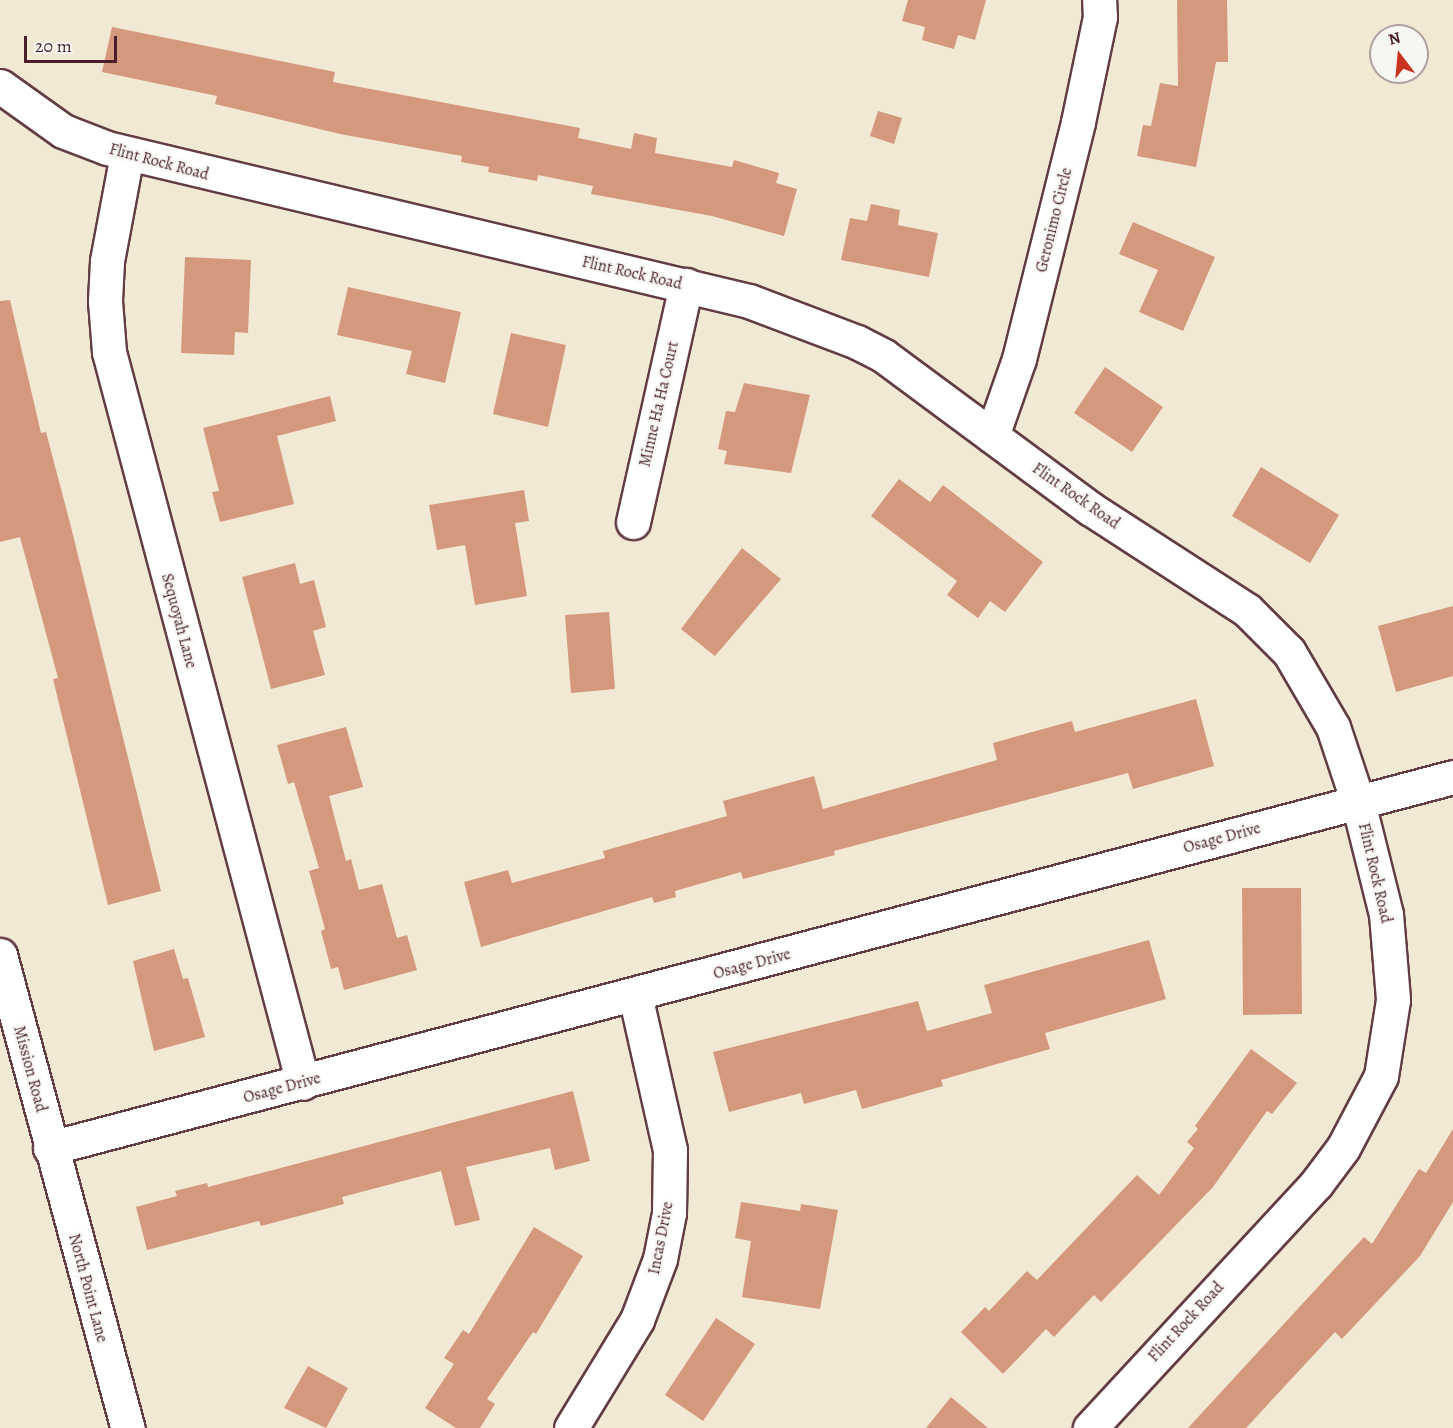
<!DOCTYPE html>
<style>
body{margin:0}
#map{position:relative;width:1453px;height:1428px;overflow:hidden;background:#f2e9d5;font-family:Alegreya,serif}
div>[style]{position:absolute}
.building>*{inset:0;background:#d4987c}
.roads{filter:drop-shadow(2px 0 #633d44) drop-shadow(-2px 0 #633d44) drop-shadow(0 2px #633d44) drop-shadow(0 -2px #633d44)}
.minor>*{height:33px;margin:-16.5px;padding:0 16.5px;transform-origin:16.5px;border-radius:16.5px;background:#fff}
span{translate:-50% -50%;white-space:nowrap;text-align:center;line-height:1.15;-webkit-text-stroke:4.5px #f6f6f2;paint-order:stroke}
.street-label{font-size:16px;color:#4a1f2b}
.north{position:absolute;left:1369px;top:24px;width:60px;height:60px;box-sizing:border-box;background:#f6f6f2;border:2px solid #b1a0a2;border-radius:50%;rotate:344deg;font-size:16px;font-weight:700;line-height:24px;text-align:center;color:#4a1f2b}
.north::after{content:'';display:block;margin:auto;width:21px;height:27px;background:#c8321e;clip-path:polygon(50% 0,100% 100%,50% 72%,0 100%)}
.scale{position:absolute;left:24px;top:36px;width:93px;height:27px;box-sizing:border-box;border:3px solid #4a1f2b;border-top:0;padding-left:8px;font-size:18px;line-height:21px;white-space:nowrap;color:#4a1f2b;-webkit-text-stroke:4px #f6f6f2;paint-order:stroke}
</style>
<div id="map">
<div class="building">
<div style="clip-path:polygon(908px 0,986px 0,975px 40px,958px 35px,954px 49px,922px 40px,925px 27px,902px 21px)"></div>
<div style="clip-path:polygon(1177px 0,1227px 0,1228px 62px,1216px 62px,1196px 167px,1137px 156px,1143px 125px,1151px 126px,1160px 83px,1178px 86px)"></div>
<div style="clip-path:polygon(112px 27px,335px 72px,333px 82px,580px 128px,578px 138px,631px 149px,634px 133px,657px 138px,655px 153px,732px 167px,734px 160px,779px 173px,776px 183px,797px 189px,784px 236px,712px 216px,591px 194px,593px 186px,538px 175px,537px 181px,488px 172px,489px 167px,461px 162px,462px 156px,340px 134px,215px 104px,217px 96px,102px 72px)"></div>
<div style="clip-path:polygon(878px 111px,902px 118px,894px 144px,870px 136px)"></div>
<div style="clip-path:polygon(871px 204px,900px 210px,898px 225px,938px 233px,929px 277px,841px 260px,850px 218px,867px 221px)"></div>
<div style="clip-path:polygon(1133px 222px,1215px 257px,1183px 331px,1139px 312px,1158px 270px,1119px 254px)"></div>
<div style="clip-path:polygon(185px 257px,251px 260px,248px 333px,235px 332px,234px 355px,181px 353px)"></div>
<div style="clip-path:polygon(348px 287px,461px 312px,445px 383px,406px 374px,412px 351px,337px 335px)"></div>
<div style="clip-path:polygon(10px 300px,41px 433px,46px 432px,70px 523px,161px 891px,108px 905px,53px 679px,58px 678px,20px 537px,0 542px,0 301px)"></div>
<div style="clip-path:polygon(511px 333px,566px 345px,548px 427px,493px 414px)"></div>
<div style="clip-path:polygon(1105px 367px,1163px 407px,1132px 452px,1074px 413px)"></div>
<div style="clip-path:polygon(744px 383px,810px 395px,791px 473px,724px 464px,727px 451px,718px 449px,726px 411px,735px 412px)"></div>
<div style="clip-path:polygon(330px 396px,336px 421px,277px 436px,294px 504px,220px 522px,212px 492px,219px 491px,203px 428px)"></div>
<div style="clip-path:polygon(1261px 467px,1339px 515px,1310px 563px,1232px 516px)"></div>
<div style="clip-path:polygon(899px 479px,930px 502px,943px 485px,1043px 562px,1005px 612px,990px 601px,978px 618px,947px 595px,957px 581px,871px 516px)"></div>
<div style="clip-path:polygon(524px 490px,529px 521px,515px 523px,527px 596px,475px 605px,465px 545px,437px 550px,429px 505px)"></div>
<div style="clip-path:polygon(742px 548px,781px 579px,715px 656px,681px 629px)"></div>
<div style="clip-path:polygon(295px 563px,300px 584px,314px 580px,326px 627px,313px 631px,325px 675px,271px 689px,242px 577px)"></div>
<div style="clip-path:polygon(1453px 606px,1453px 676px,1396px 692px,1378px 626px)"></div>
<div style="clip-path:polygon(609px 612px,615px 689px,571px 693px,565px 615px)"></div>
<div style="clip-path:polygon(1196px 699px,1214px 766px,1133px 789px,1128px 773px,834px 851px,835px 855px,808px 862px,743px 879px,741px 872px,675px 891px,676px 897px,654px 903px,652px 897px,481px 947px,464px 882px,508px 870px,512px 883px,605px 858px,603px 851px,727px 816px,723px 801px,814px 776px,823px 809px,997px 760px,993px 743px,1072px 721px,1075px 732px)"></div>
<div style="clip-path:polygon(346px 727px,363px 787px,329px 796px,346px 861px,351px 859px,359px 890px,382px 884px,397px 938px,407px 935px,417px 970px,344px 990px,338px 967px,331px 969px,321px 931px,325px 929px,309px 871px,319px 868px,294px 782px,288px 784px,277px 745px)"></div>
<div style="clip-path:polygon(1242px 888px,1301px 888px,1302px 1014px,1243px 1015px)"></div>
<div style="clip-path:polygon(1149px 940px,1166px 999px,1045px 1033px,1050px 1049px,941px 1080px,943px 1086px,862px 1109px,856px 1090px,804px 1104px,801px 1093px,729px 1112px,713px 1052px,918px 1001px,927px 1031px,992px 1013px,984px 985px)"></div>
<div style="clip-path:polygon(174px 949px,183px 979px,188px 978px,205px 1037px,154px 1051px,133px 961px)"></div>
<div style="clip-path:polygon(1251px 1049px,1297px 1083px,1272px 1114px,1267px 1111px,1213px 1187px,1101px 1302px,1094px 1295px,1054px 1337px,1046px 1329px,1003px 1374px,961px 1332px,985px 1307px,989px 1311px,1027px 1271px,1037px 1280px,1137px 1175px,1159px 1195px,1194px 1148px,1187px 1142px,1198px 1129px,1195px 1126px)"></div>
<div style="clip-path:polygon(573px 1091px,590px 1161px,555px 1170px,550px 1148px,466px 1167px,480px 1220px,455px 1226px,441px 1171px,342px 1197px,344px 1204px,261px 1226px,259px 1221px,147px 1250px,136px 1207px,177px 1196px,175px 1191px,207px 1183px,208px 1187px)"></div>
<div style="clip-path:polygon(1453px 1129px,1453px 1202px,1420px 1256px,1342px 1339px,1335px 1332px,1246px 1428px,1188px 1428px,1364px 1237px,1372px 1244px,1419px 1169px,1426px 1173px)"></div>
<div style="clip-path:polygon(741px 1202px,800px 1211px,801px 1204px,838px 1210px,820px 1309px,742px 1297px,751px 1241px,735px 1238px)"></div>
<div style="clip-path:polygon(534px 1227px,583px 1256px,536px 1334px,533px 1332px,487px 1399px,495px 1404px,480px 1428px,456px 1428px,425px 1408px,454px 1364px,444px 1358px,463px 1330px,469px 1334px)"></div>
<div style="clip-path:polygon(716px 1318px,755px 1344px,703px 1421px,665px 1395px)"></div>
<div style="clip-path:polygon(308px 1366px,348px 1388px,326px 1428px,284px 1408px)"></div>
<div style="clip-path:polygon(951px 1397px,988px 1428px,926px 1428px)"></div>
</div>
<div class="roads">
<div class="minor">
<div style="left:0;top:86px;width:77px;rotate:35.5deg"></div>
<div style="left:63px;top:131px;width:47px;rotate:21.1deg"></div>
<div style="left:107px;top:148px;width:660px;rotate:13.4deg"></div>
<div style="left:749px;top:301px;width:116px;rotate:20.8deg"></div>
<div style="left:857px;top:342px;width:30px;rotate:27deg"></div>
<div style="left:884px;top:356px;width:257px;rotate:36.5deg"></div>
<div style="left:1091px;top:509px;width:186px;rotate:32.9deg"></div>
<div style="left:1247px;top:610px;width:59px;rotate:45deg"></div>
<div style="left:1289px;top:652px;width:87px;rotate:59.6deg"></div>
<div style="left:1333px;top:727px;width:79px;rotate:71.6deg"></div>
<div style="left:1358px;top:802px;width:115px;rotate:76deg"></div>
<div style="left:1386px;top:914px;width:86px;rotate:85.3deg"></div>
<div style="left:1393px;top:1000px;width:77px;rotate:99deg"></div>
<div style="left:1381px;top:1076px;width:81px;rotate:117.8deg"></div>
<div style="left:1343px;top:1148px;width:45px;rotate:126.9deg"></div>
<div style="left:1316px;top:1184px;width:333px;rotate:132.8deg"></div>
<div style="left:127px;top:154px;width:109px;rotate:100.6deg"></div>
<div style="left:107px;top:261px;width:40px;rotate:92.9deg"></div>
<div style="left:105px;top:301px;width:51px;rotate:85.5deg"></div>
<div style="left:109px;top:352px;width:756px;rotate:75.14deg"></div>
<div style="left:992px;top:436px;width:82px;rotate:-70.7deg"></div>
<div style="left:1019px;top:359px;width:244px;rotate:-76deg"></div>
<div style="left:1078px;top:122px;width:107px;rotate:-78.2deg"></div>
<div style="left:1100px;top:17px;width:17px;rotate:-93deg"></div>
<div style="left:633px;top:522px;width:243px;rotate:-77.4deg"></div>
<div style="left:0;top:955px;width:490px;rotate:74.9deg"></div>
<div style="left:50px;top:1148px;width:1451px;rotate:-14.81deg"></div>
<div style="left:571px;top:1428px;width:127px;rotate:-58.6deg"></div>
<div style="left:637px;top:1320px;width:65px;rotate:-69.3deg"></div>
<div style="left:660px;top:1259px;width:47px;rotate:-78.9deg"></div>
<div style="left:669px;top:1213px;width:63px;rotate:-89.1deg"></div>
<div style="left:670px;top:1150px;width:159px;rotate:-102.7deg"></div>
</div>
</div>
<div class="street-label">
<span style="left:159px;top:162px;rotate:15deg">Flint Rock Road</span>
<span style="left:1054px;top:220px;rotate:-76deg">Geronimo Circle</span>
<span style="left:632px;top:273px;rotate:13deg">Flint Rock Road</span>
<span style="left:659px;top:404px;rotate:-77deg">Minne Ha Ha Court</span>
<span style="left:1076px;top:496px;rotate:35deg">Flint Rock Road</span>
<span style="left:179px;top:621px;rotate:75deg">Sequoyah Lane</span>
<span style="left:1222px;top:838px;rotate:-15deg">Osage Drive</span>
<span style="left:1375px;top:873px;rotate:77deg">Flint Rock Road</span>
<span style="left:752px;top:964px;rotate:-15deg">Osage Drive</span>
<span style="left:30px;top:1069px;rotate:75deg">Mission Road</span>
<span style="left:282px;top:1088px;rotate:-15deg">Osage Drive</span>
<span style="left:661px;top:1238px;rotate:-79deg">Incas Drive</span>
<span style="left:88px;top:1288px;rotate:75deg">North Point Lane</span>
<span style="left:1186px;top:1322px;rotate:-47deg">Flint Rock Road</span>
</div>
<div class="north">N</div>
<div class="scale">20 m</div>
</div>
